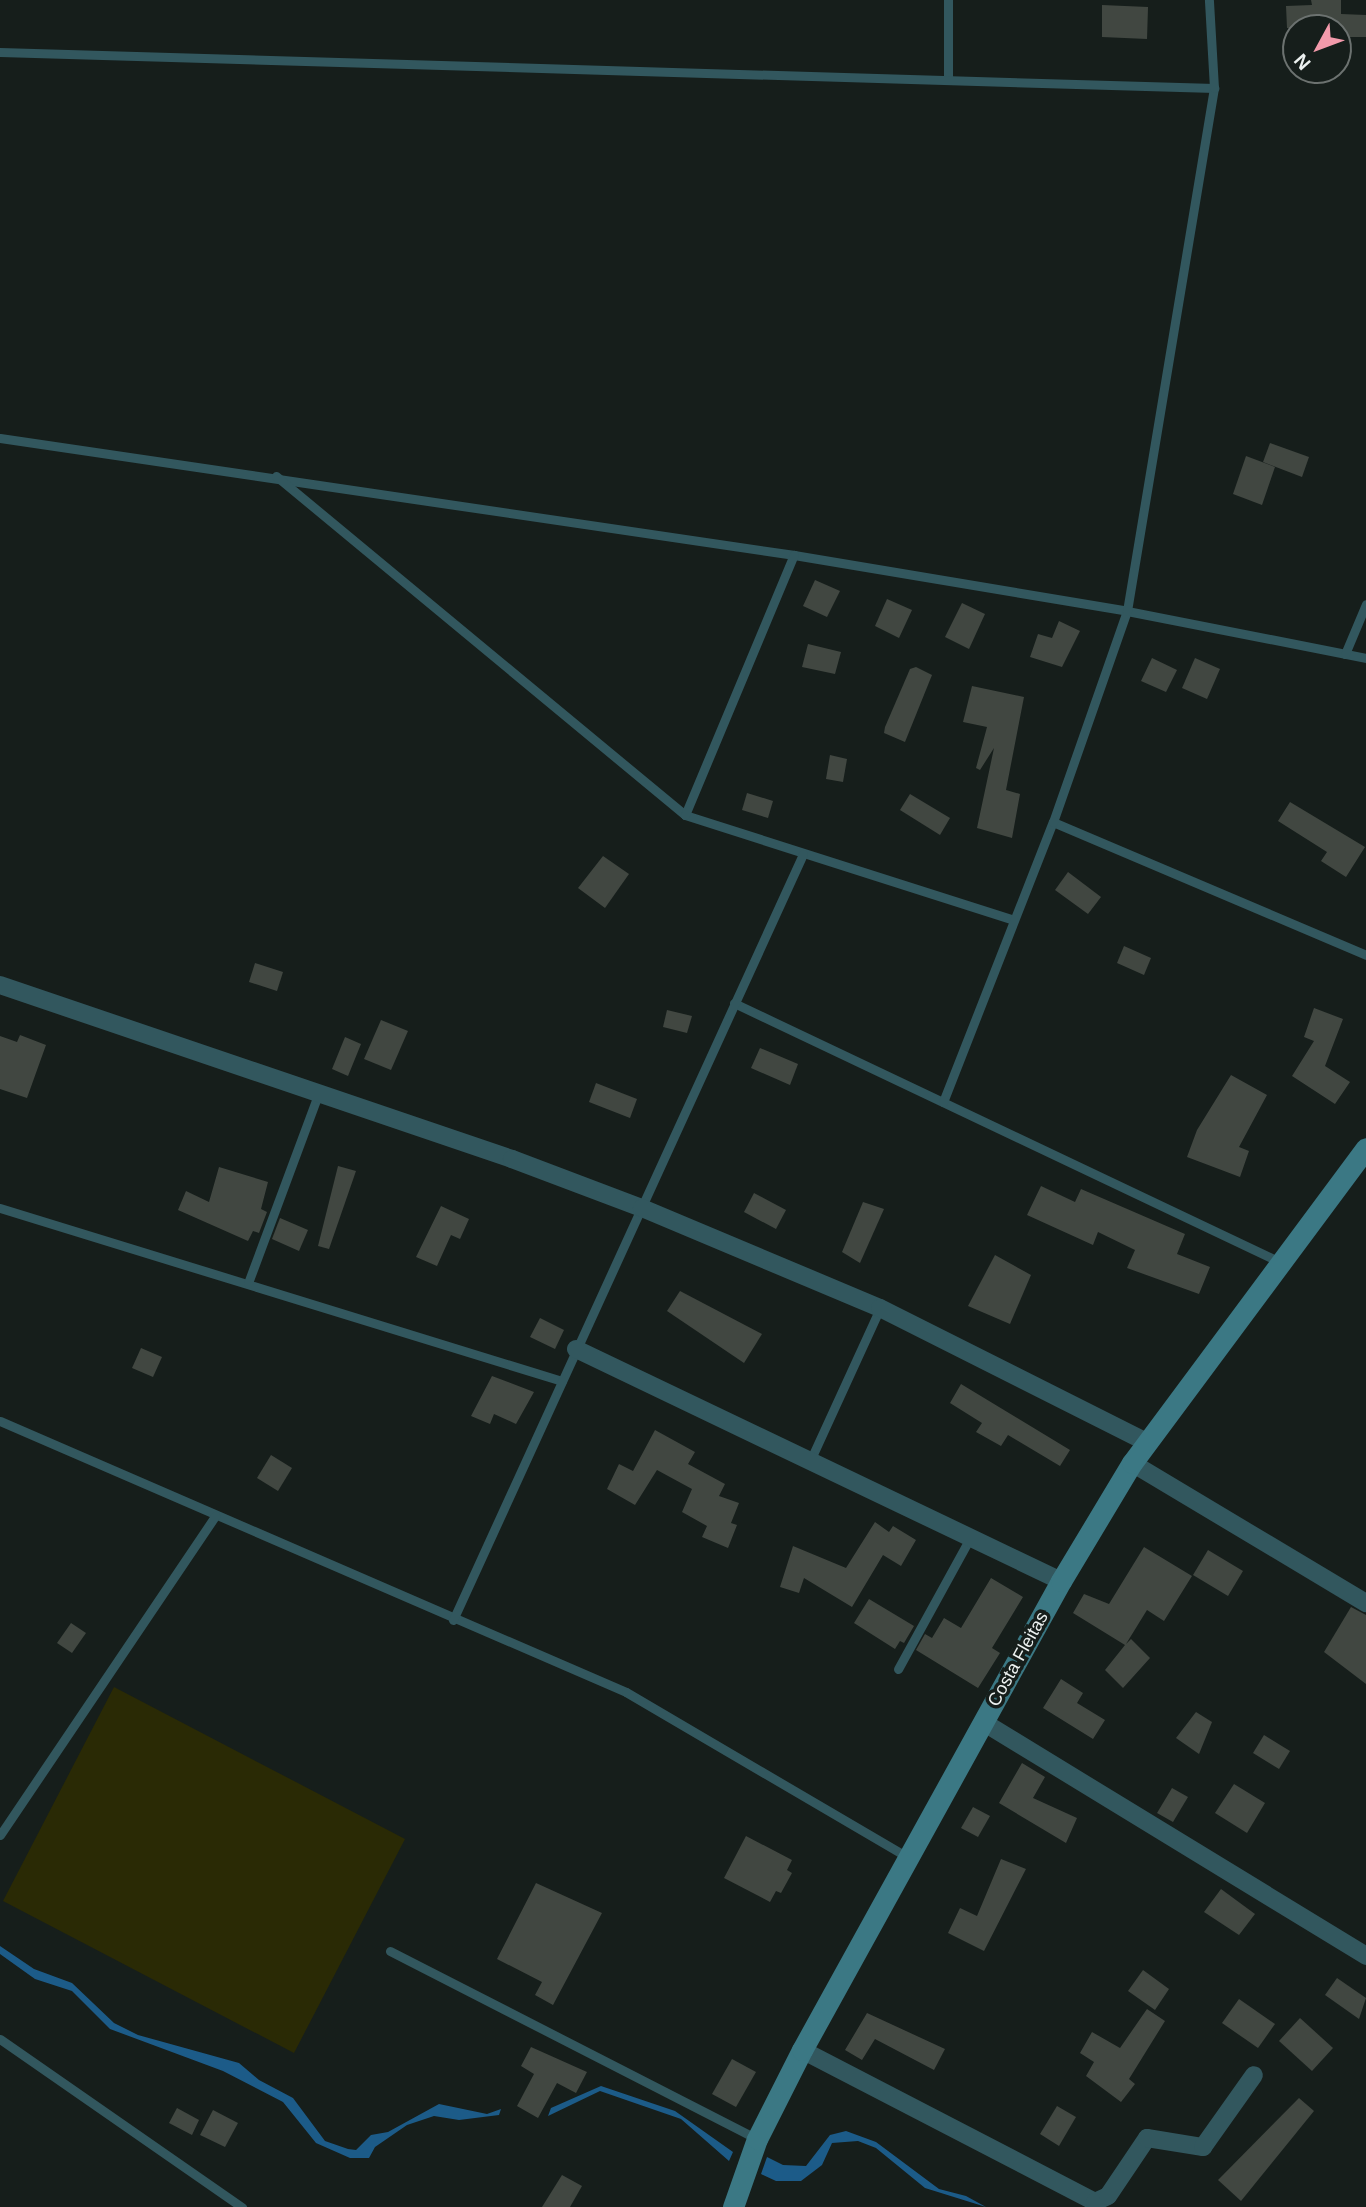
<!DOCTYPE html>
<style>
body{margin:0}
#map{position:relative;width:1366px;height:2207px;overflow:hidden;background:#161e1b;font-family:Helvetica,sans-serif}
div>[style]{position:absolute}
.green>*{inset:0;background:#2a2a05}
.water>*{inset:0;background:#1c5b88}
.building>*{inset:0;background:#414741}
.service>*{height:9px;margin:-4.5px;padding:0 4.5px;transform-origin:4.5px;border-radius:4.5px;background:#32575e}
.minor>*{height:18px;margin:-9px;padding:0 9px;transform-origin:9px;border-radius:9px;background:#32575e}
.secondary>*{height:21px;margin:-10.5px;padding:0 10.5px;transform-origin:10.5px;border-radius:10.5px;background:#3b7884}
span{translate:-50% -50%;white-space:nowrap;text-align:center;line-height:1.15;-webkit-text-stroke:7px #161e1b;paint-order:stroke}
.street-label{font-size:18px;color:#ecf1f0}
.north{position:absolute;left:1282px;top:14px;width:70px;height:70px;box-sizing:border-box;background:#161e1b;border:2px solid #6c7270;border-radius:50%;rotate:229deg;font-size:19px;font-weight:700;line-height:28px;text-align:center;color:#ecf1f0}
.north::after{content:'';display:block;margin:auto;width:24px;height:32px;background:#f39aab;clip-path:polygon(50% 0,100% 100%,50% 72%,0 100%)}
</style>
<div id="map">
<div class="green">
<div style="clip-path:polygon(114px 1687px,405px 1839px,294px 2053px,3px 1901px)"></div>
</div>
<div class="water">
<div style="clip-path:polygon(0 1946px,34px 1969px,72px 1983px,114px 2023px,138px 2035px,239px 2063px,259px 2080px,293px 2098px,325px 2141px,348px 2149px,356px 2150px,371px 2135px,388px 2132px,439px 2104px,487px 2114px,501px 2109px,499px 2115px,459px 2120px,434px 2116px,407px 2125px,375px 2147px,369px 2158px,350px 2158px,316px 2143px,283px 2102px,223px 2071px,110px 2029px,72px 1991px,35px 1979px,0 1954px)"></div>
<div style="clip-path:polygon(601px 2086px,675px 2111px,733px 2152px,729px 2161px,681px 2119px,600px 2091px,548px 2116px,551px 2108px)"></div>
<div style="clip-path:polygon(846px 2131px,876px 2142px,939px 2189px,966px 2196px,986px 2207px,925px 2188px,876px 2148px,858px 2141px,832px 2143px,822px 2165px,801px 2181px,776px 2181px,761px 2174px,767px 2157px,783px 2165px,806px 2166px,830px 2135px)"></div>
</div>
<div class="building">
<div style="clip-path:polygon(1311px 0,1341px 0,1341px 14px,1366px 15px,1366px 37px,1338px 37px,1338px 28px,1287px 28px,1286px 6px,1312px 5px)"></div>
<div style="clip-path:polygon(1102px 5px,1148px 7px,1147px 39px,1102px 37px)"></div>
<div style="clip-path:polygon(1270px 443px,1309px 457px,1302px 477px,1263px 462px)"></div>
<div style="clip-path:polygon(1246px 456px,1275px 467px,1262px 505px,1233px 494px)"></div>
<div style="clip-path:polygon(815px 580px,840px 591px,827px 617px,803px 606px)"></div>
<div style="clip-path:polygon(887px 599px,912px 610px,899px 638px,875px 626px)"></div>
<div style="clip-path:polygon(962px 603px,985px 614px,969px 649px,945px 637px)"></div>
<div style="clip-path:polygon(1059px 621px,1080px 631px,1062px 667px,1030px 657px,1038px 634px,1052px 638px)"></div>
<div style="clip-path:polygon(808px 644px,841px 652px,835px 674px,802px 667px)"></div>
<div style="clip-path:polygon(1152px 658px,1177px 670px,1166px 692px,1141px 681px)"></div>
<div style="clip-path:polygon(1195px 658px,1220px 669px,1207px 699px,1182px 688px)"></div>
<div style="clip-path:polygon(916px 667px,932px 675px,905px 742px,884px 733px,885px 727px,910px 669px)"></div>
<div style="clip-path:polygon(972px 686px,1024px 697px,1006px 790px,1020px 794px,1012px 838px,977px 828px,994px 748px,980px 770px,976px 768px,987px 727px,963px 722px)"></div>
<div style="clip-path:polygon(830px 755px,847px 759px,843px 782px,826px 779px)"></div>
<div style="clip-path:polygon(747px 793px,773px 801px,768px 818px,742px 810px)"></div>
<div style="clip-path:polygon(910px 794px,950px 818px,940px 835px,900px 810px)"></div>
<div style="clip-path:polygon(1290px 802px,1365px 847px,1346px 877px,1321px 861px,1327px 852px,1278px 821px)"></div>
<div style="clip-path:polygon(603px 856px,629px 874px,605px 908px,578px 888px)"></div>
<div style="clip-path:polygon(1068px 872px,1101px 897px,1088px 914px,1055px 890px)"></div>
<div style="clip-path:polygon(1124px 946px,1151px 958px,1144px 975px,1117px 963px)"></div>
<div style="clip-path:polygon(255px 963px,283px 972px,277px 991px,249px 982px)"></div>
<div style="clip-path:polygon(1314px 1008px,1343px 1019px,1325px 1066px,1350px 1082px,1335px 1104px,1292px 1076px,1314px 1041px,1304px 1037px)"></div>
<div style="clip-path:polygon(667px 1010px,692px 1016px,687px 1033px,663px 1027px)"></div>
<div style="clip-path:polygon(381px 1020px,408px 1031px,391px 1070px,364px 1059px)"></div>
<div style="clip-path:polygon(20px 1035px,46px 1045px,27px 1098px,0 1089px,0 1036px,17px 1042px)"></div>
<div style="clip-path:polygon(345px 1037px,361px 1044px,348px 1076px,332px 1069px)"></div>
<div style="clip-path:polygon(760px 1048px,798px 1064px,790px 1085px,751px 1068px)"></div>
<div style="clip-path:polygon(1231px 1075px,1267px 1095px,1239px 1147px,1249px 1151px,1240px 1177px,1187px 1157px,1197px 1130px)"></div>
<div style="clip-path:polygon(596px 1083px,637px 1099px,630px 1118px,589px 1102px)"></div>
<div style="clip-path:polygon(338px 1166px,356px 1171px,329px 1249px,318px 1246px)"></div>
<div style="clip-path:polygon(219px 1167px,268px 1182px,261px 1209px,267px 1212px,259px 1233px,253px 1231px,248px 1241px,178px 1210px,186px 1191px,209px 1202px)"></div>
<div style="clip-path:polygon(1041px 1186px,1075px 1202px,1081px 1189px,1185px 1234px,1177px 1254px,1210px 1267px,1199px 1294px,1127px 1268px,1135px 1250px,1098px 1232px,1093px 1245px,1027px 1215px)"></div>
<div style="clip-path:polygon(754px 1193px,786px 1210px,776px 1229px,744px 1212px)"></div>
<div style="clip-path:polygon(863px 1202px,884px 1209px,860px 1263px,842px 1252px)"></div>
<div style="clip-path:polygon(441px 1206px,469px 1219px,460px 1239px,451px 1235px,437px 1266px,416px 1257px)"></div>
<div style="clip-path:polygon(280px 1218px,308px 1230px,299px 1251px,272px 1239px)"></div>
<div style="clip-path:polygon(995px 1255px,1031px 1275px,1010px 1324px,968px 1306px)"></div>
<div style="clip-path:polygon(680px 1291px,762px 1334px,744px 1363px,667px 1311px)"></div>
<div style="clip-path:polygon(540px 1318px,564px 1330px,555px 1349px,530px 1337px)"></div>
<div style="clip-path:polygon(141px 1348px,162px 1357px,153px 1377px,132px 1368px)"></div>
<div style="clip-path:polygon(492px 1376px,534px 1392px,516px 1424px,494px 1414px,490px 1424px,471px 1416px)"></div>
<div style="clip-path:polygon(961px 1384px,1070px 1450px,1060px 1466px,1008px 1435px,1001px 1446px,976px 1432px,982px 1423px,950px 1403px)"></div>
<div style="clip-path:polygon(655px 1430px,695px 1452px,688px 1464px,725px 1484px,719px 1496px,739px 1503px,731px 1523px,737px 1525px,728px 1548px,702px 1537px,707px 1526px,682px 1512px,692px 1489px,657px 1470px,635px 1505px,607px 1489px,619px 1464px,633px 1471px)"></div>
<div style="clip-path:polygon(271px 1455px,292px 1468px,278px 1491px,257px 1478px)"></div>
<div style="clip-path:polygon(875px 1522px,889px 1532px,893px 1526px,916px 1540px,901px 1566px,883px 1555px,852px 1607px,804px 1578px,799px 1593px,780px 1587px,793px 1546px,846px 1568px)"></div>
<div style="clip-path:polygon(1144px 1547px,1192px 1576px,1164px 1621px,1147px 1610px,1126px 1644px,1131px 1639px,1150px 1658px,1123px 1688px,1105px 1670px,1125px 1645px,1073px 1613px,1084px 1594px,1109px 1604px)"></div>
<div style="clip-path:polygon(1208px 1550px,1243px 1571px,1228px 1596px,1193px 1575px)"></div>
<div style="clip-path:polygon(991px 1578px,1023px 1597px,992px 1648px,1000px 1653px,978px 1688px,916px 1650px,925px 1634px,932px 1638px,944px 1618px,961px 1628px)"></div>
<div style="clip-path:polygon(869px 1599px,914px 1626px,904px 1643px,900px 1641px,895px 1649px,854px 1623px)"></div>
<div style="clip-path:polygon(1351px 1607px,1366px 1615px,1366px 1684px,1324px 1652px)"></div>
<div style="clip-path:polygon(71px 1623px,86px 1633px,72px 1653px,57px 1643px)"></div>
<div style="clip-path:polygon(1061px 1679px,1083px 1693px,1077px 1703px,1105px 1720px,1093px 1739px,1043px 1708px)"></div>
<div style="clip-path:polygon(1196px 1712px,1212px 1722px,1199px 1754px,1176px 1738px)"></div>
<div style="clip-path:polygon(1264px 1735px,1290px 1751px,1279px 1769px,1253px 1753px)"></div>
<div style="clip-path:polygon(1022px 1763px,1045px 1777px,1033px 1798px,1077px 1818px,1066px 1843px,999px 1803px)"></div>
<div style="clip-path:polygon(1234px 1784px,1265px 1803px,1247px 1833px,1215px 1813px)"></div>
<div style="clip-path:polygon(1172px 1788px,1188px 1797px,1173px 1822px,1157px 1813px)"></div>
<div style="clip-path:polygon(973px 1807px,990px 1816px,978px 1837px,961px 1828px)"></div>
<div style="clip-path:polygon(746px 1836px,792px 1860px,787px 1870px,792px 1873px,781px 1893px,776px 1891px,770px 1902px,724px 1878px)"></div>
<div style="clip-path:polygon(1001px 1859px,1026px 1869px,984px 1951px,948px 1933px,960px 1908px,977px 1916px)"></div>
<div style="clip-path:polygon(536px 1883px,602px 1913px,553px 2005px,535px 1995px,542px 1982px,497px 1959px)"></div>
<div style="clip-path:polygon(1221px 1889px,1255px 1914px,1239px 1935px,1204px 1912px)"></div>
<div style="clip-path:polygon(1143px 1970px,1169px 1989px,1155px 2010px,1128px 1991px)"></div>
<div style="clip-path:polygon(1337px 1978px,1366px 1998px,1359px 2019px,1325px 1995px)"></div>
<div style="clip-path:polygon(1239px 1999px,1275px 2024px,1258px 2048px,1222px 2023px)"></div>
<div style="clip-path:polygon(1147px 2009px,1165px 2021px,1129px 2079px,1135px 2084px,1121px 2102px,1086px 2076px,1094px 2062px,1080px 2053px,1092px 2032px,1120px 2048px)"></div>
<div style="clip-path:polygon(867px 2013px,945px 2049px,934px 2070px,875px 2039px,862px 2060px,845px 2050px)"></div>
<div style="clip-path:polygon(1300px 2018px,1333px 2048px,1312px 2071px,1279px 2041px)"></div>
<div style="clip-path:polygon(531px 2047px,587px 2072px,576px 2093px,557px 2083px,538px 2118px,517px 2106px,534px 2074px,521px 2066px)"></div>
<div style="clip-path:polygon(732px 2059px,756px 2072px,736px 2107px,712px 2094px)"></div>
<div style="clip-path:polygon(1299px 2098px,1314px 2111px,1241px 2201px,1218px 2180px)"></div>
<div style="clip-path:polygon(1057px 2106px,1076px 2117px,1059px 2146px,1040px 2134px)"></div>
<div style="clip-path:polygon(177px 2108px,199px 2120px,192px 2135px,169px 2123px)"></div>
<div style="clip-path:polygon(213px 2110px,238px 2123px,225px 2147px,200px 2135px)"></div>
<div style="clip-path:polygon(562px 2175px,582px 2186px,570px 2207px,542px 2207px)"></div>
</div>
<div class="service">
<div style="left:948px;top:0;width:80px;rotate:90deg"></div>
<div style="left:0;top:52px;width:1215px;rotate:1.7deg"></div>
<div style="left:0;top:438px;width:803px;rotate:8.38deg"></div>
<div style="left:794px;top:555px;width:338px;rotate:9.5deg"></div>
<div style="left:1127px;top:611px;width:244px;rotate:11.1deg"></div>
<div style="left:276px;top:476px;width:531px;rotate:39.65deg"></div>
<div style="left:685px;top:815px;width:345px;rotate:17.7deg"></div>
<div style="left:1345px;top:654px;width:54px;rotate:-67.2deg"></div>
<div style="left:685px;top:815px;width:282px;rotate:-67.3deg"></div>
<div style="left:1053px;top:822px;width:340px;rotate:23deg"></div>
<div style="left:734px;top:1003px;width:604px;rotate:25.38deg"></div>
<div style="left:943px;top:1102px;width:301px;rotate:-68.6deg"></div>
<div style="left:1053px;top:822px;width:224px;rotate:-70.7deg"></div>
<div style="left:1127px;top:611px;width:530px;rotate:-80.56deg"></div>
<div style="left:1214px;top:88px;width:88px;rotate:-93.3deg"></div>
<div style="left:0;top:1208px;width:588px;rotate:17.11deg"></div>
<div style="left:248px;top:1283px;width:204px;rotate:-69.6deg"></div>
<div style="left:0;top:1421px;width:682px;rotate:23.41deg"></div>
<div style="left:626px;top:1692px;width:326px;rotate:30.4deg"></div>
<div style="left:810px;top:1461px;width:168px;rotate:-65.4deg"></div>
<div style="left:453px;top:1620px;width:842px;rotate:-65.44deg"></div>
<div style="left:898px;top:1669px;width:149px;rotate:-61.2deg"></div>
<div style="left:0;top:1835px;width:385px;rotate:-56deg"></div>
<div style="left:390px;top:1951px;width:412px;rotate:27.1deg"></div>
<div style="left:0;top:2039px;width:295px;rotate:34.8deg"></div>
</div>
<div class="minor">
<div style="left:0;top:985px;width:541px;rotate:18.77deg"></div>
<div style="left:512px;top:1159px;width:139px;rotate:20.7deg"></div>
<div style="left:642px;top:1208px;width:258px;rotate:22.8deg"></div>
<div style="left:880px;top:1308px;width:299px;rotate:26.7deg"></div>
<div style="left:576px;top:1349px;width:538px;rotate:25.56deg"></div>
<div style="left:1132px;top:1463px;width:273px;rotate:30.9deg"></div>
<div style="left:983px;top:1722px;width:449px;rotate:31.4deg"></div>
<div style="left:802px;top:2050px;width:330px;rotate:27.4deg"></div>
<div style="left:1095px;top:2202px;width:14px;rotate:-25deg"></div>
<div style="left:1108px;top:2196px;width:70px;rotate:-56.1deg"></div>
<div style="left:1147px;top:2138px;width:57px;rotate:9.1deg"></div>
<div style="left:1203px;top:2147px;width:88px;rotate:-54.7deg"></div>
</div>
<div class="secondary">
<div style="left:733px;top:2207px;width:72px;rotate:-70.6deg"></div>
<div style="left:757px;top:2139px;width:100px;rotate:-63.2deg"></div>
<div style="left:802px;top:2050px;width:536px;rotate:-61.09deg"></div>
<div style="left:1061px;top:1581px;width:138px;rotate:-59deg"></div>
<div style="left:1132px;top:1463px;width:392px;rotate:-53.4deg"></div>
</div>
<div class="street-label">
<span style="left:1018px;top:1659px;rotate:-61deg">Costa Fleitas</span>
</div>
<div class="north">N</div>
</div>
